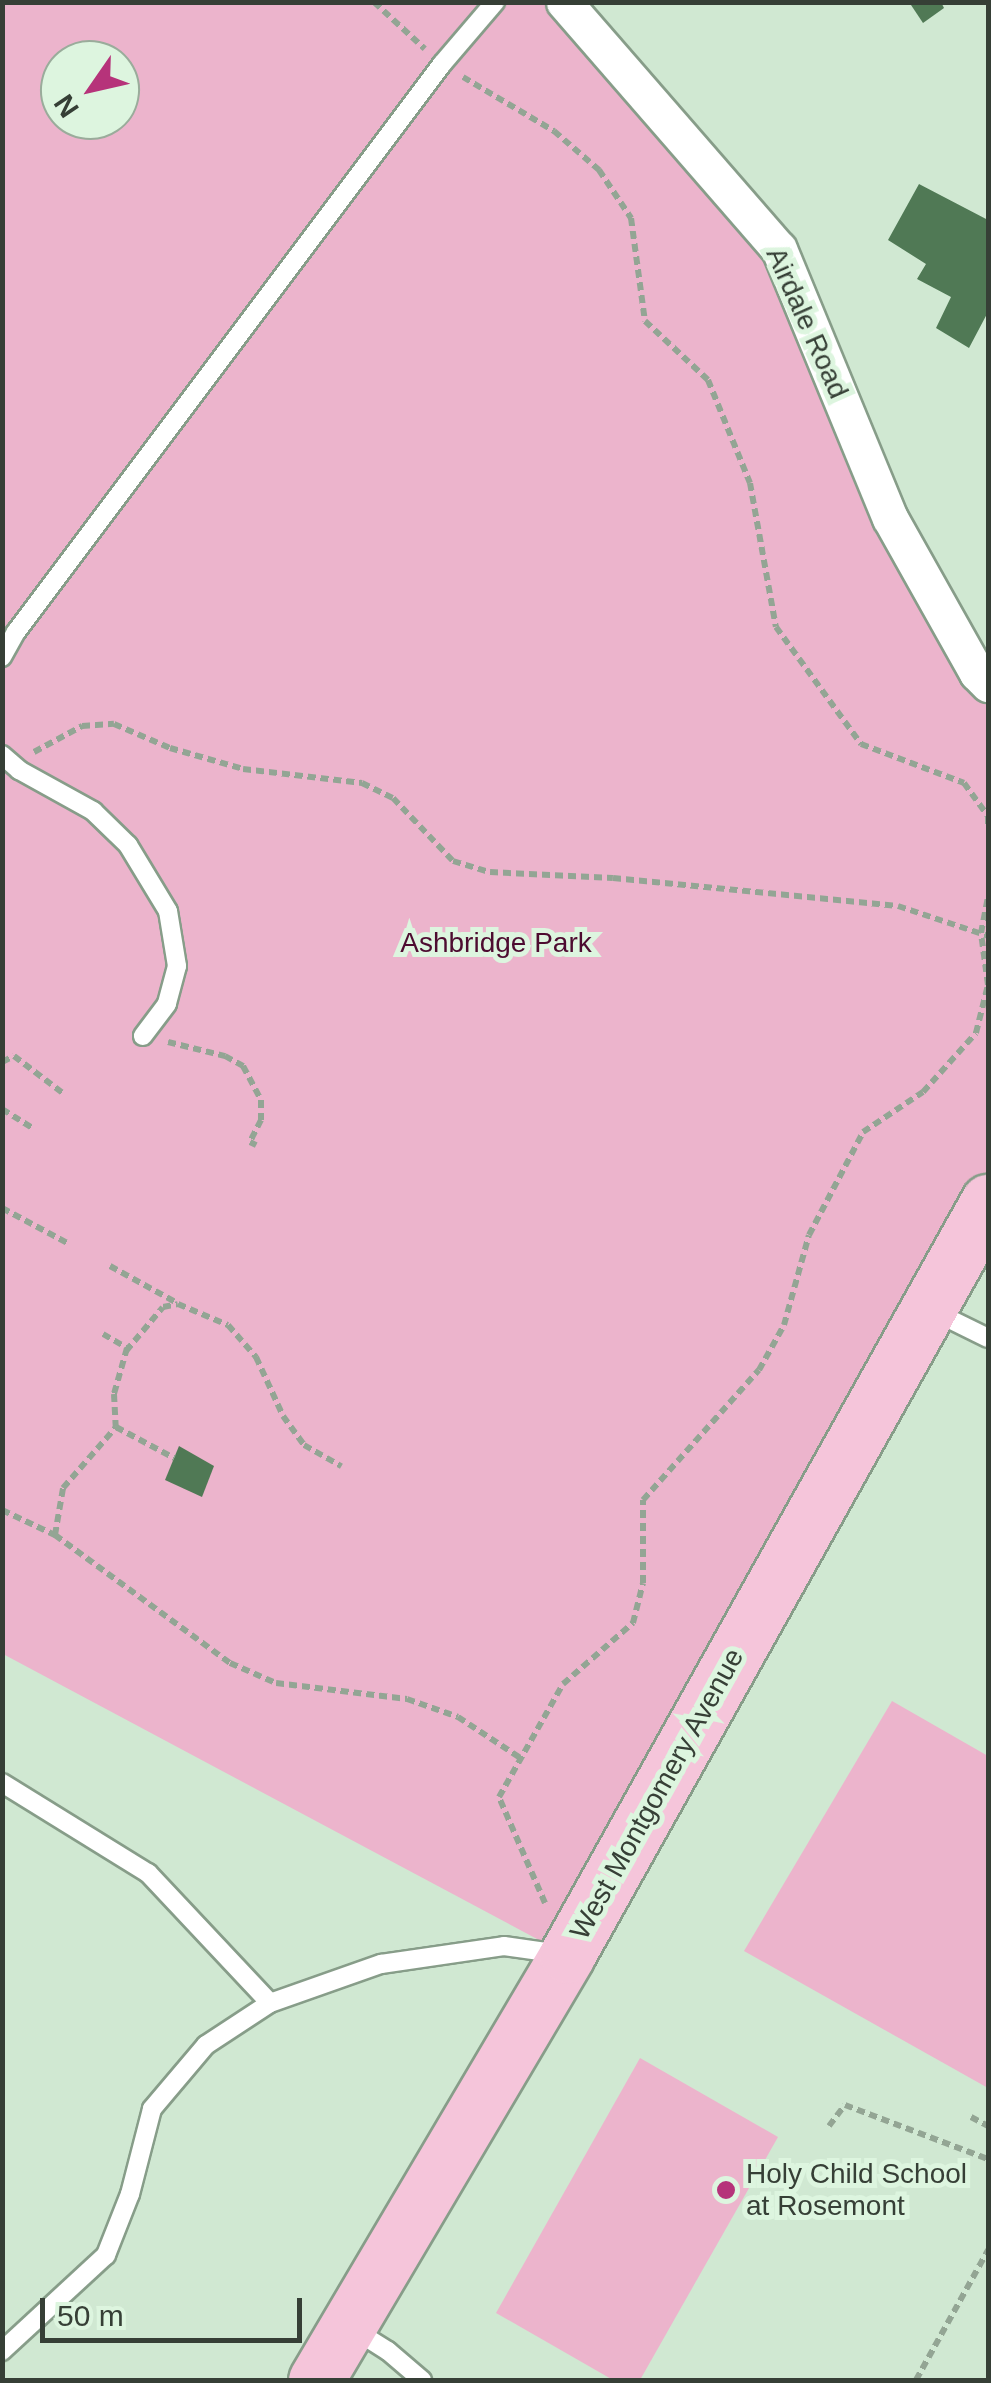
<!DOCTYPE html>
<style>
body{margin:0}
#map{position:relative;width:991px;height:2383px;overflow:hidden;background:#d0e8d2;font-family:Arial,sans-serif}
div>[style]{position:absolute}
.green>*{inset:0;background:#ecb4cc}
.building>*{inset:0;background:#507955}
.path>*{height:6px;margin-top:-3px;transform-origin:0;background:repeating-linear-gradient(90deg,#93a594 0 8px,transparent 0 13px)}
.roads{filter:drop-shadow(2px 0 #879d89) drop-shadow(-2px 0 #879d89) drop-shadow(0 2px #879d89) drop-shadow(0 -2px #879d89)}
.service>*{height:18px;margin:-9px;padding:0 9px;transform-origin:9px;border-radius:9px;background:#fff}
.minor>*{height:35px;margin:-17.5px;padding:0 17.5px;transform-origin:17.5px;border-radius:17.5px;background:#fff}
.primary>*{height:55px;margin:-27.5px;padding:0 27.5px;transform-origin:27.5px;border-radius:27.5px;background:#f5c5da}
.dots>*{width:28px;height:28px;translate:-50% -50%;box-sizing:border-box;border:5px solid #ddf5df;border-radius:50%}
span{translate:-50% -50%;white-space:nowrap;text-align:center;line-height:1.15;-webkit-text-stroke:10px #ddf5df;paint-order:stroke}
.street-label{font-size:28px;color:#363f36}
.park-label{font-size:28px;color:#4d0b30}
.poi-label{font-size:28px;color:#363f36}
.left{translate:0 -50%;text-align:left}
.frame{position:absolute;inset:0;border:5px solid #363f36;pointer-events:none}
.north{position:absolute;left:40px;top:40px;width:100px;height:100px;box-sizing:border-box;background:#ddf5df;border:2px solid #9aac9b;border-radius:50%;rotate:236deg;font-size:28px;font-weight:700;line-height:40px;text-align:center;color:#363f36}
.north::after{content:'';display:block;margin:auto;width:35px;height:45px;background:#b6337a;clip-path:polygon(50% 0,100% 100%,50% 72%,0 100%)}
.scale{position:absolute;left:40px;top:2298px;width:262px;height:45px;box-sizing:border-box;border:5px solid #363f36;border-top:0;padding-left:12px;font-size:30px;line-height:35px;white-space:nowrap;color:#363f36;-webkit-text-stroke:8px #ddf5df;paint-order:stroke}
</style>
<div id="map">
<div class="green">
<div style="clip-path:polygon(evenodd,2px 3px,564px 3px,779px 249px,988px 684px,988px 1202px,567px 1955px,3px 1654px,2px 3px,60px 60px,120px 60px,120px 120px,60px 120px,60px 60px)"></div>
<div style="clip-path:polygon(892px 1701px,988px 1756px,988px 2088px,744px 1951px)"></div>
<div style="clip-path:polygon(640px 2058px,778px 2137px,640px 2380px,613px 2380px,496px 2313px)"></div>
</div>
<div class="building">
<div style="clip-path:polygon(909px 2px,941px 2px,944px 8px,923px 23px)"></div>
<div style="clip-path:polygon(919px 184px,988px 220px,988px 312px,969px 348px,936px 328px,951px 297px,917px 279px,926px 264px,888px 240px)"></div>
<div style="clip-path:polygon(179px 1446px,214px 1466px,202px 1497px,165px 1480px)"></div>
</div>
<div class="path">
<div style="left:374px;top:2px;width:69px;rotate:42.7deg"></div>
<div style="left:463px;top:77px;width:106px;rotate:30.7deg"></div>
<div style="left:554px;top:131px;width:60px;rotate:40.9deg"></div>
<div style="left:599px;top:170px;width:58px;rotate:56.3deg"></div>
<div style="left:631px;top:218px;width:104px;rotate:82.3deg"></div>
<div style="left:645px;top:321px;width:86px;rotate:43.1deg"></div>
<div style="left:708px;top:380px;width:111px;rotate:67.8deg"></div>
<div style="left:750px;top:483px;width:146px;rotate:79.8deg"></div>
<div style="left:776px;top:627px;width:145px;rotate:54deg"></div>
<div style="left:861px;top:744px;width:110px;rotate:20.7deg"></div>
<div style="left:964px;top:783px;width:41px;rotate:54deg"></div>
<div style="left:988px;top:816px;width:11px;rotate:90deg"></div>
<div style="left:34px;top:752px;width:55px;rotate:-28.4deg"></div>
<div style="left:82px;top:726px;width:32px;rotate:-4deg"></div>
<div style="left:114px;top:724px;width:61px;rotate:23.2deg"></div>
<div style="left:170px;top:748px;width:76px;rotate:16deg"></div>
<div style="left:243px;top:769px;width:120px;rotate:6.7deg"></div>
<div style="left:362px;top:783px;width:34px;rotate:26deg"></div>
<div style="left:393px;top:798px;width:87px;rotate:46.4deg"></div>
<div style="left:453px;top:861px;width:39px;rotate:17deg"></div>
<div style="left:490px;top:872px;width:123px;rotate:2.8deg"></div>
<div style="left:613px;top:878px;width:286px;rotate:5.6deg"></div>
<div style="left:898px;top:906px;width:95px;rotate:18.4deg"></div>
<div style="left:168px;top:1042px;width:59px;rotate:13.8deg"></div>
<div style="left:225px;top:1056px;width:21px;rotate:29deg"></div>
<div style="left:243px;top:1066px;width:38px;rotate:62deg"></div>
<div style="left:261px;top:1100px;width:20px;rotate:90deg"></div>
<div style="left:261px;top:1120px;width:25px;rotate:117deg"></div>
<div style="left:250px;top:1142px;width:7px;rotate:27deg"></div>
<div style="left:2px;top:1062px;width:13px;rotate:-27deg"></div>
<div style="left:14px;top:1056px;width:63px;rotate:37.2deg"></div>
<div style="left:2px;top:1109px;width:38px;rotate:32deg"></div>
<div style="left:2px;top:1208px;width:76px;rotate:28.2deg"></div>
<div style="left:110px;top:1266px;width:77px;rotate:28.9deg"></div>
<div style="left:103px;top:1334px;width:28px;rotate:30deg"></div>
<div style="left:127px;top:1348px;width:48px;rotate:105.8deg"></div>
<div style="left:114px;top:1394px;width:33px;rotate:87deg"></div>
<div style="left:116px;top:1427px;width:66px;rotate:28.1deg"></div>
<div style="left:126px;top:1351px;width:57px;rotate:-49.9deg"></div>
<div style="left:163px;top:1307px;width:15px;rotate:-11deg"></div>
<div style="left:178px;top:1304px;width:54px;rotate:22.8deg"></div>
<div style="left:228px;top:1325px;width:43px;rotate:48.8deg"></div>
<div style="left:256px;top:1357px;width:65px;rotate:65.4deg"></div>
<div style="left:283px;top:1416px;width:36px;rotate:54deg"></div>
<div style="left:304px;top:1445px;width:43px;rotate:29.6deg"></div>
<div style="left:2px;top:1510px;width:59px;rotate:25.3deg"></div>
<div style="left:55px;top:1535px;width:217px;rotate:36.2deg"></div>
<div style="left:230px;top:1663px;width:50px;rotate:23.5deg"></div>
<div style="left:276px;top:1683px;width:132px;rotate:7deg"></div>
<div style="left:407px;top:1699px;width:54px;rotate:19.4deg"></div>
<div style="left:458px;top:1717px;width:77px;rotate:33.3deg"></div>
<div style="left:55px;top:1535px;width:48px;rotate:-80.3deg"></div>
<div style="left:63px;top:1488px;width:81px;rotate:-49deg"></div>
<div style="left:545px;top:1903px;width:116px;rotate:-113.5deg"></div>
<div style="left:499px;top:1797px;width:130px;rotate:-60.5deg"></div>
<div style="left:563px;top:1684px;width:93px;rotate:-41.1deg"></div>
<div style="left:633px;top:1623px;width:41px;rotate:-76deg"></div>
<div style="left:643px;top:1583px;width:83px;rotate:-90deg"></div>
<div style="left:643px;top:1500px;width:174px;rotate:-48.3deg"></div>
<div style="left:759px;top:1370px;width:51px;rotate:-60.9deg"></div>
<div style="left:784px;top:1325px;width:93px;rotate:-74.5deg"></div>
<div style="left:809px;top:1235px;width:116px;rotate:-62.3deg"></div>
<div style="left:863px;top:1132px;width:72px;rotate:-33.7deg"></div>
<div style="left:923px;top:1092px;width:79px;rotate:-48.1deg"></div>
<div style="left:976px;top:1033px;width:49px;rotate:-76deg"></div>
<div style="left:988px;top:985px;width:52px;rotate:-97.7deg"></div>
<div style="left:981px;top:933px;width:37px;rotate:-79deg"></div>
<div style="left:971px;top:2117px;width:19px;rotate:28deg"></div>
<div style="left:829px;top:2126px;width:26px;rotate:-53deg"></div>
<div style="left:845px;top:2105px;width:153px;rotate:20.7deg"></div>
<div style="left:916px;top:2380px;width:149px;rotate:-61deg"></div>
</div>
<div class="roads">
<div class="service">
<div style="left:2px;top:657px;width:29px;rotate:-61deg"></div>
<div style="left:16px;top:632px;width:710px;rotate:-53.13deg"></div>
<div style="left:442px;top:64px;width:82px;rotate:-49.5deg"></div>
<div style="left:2px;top:755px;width:23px;rotate:41deg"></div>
<div style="left:19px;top:770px;width:85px;rotate:29deg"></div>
<div style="left:93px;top:811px;width:49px;rotate:44.2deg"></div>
<div style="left:128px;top:845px;width:77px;rotate:58.8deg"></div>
<div style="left:168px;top:911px;width:56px;rotate:80.7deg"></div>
<div style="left:177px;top:966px;width:39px;rotate:105deg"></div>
<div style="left:167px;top:1004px;width:40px;rotate:127deg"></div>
<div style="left:933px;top:1311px;width:61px;rotate:26.1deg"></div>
<div style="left:2px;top:1783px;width:172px;rotate:31.7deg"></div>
<div style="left:148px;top:1873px;width:178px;rotate:46.8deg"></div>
<div style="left:270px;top:2003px;width:77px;rotate:146.7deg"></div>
<div style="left:206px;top:2045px;width:84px;rotate:130.2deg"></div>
<div style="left:152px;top:2109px;width:88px;rotate:104.5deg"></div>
<div style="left:130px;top:2194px;width:66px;rotate:111.5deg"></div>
<div style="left:106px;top:2255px;width:142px;rotate:137.3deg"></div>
<div style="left:270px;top:2003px;width:118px;rotate:-19.4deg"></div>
<div style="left:381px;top:1964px;width:124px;rotate:-8.3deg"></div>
<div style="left:504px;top:1946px;width:58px;rotate:8deg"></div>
<div style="left:353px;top:2329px;width:41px;rotate:32.2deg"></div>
<div style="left:388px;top:2351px;width:45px;rotate:40.5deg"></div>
</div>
<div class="minor">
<div style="left:564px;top:2px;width:327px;rotate:49deg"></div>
<div style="left:779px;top:249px;width:291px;rotate:67.6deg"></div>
<div style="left:890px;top:518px;width:178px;rotate:60.7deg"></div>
<div style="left:977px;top:673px;width:16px;rotate:45deg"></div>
</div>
<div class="primary">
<div style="left:316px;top:2380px;width:494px;rotate:-59.4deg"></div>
<div style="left:567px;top:1955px;width:863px;rotate:-60.79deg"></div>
</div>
</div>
<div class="dots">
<div style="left:726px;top:2190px;background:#b6337a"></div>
</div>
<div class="street-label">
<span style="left:807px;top:323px;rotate:66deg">Airdale Road</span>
<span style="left:657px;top:1794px;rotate:-61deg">West Montgomery Avenue</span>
</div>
<div class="park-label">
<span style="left:496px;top:943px">Ashbridge Park</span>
</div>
<div class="poi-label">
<span class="left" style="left:746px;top:2190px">Holy Child School<br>at Rosemont</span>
</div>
<div class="frame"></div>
<div class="north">N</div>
<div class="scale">50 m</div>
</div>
